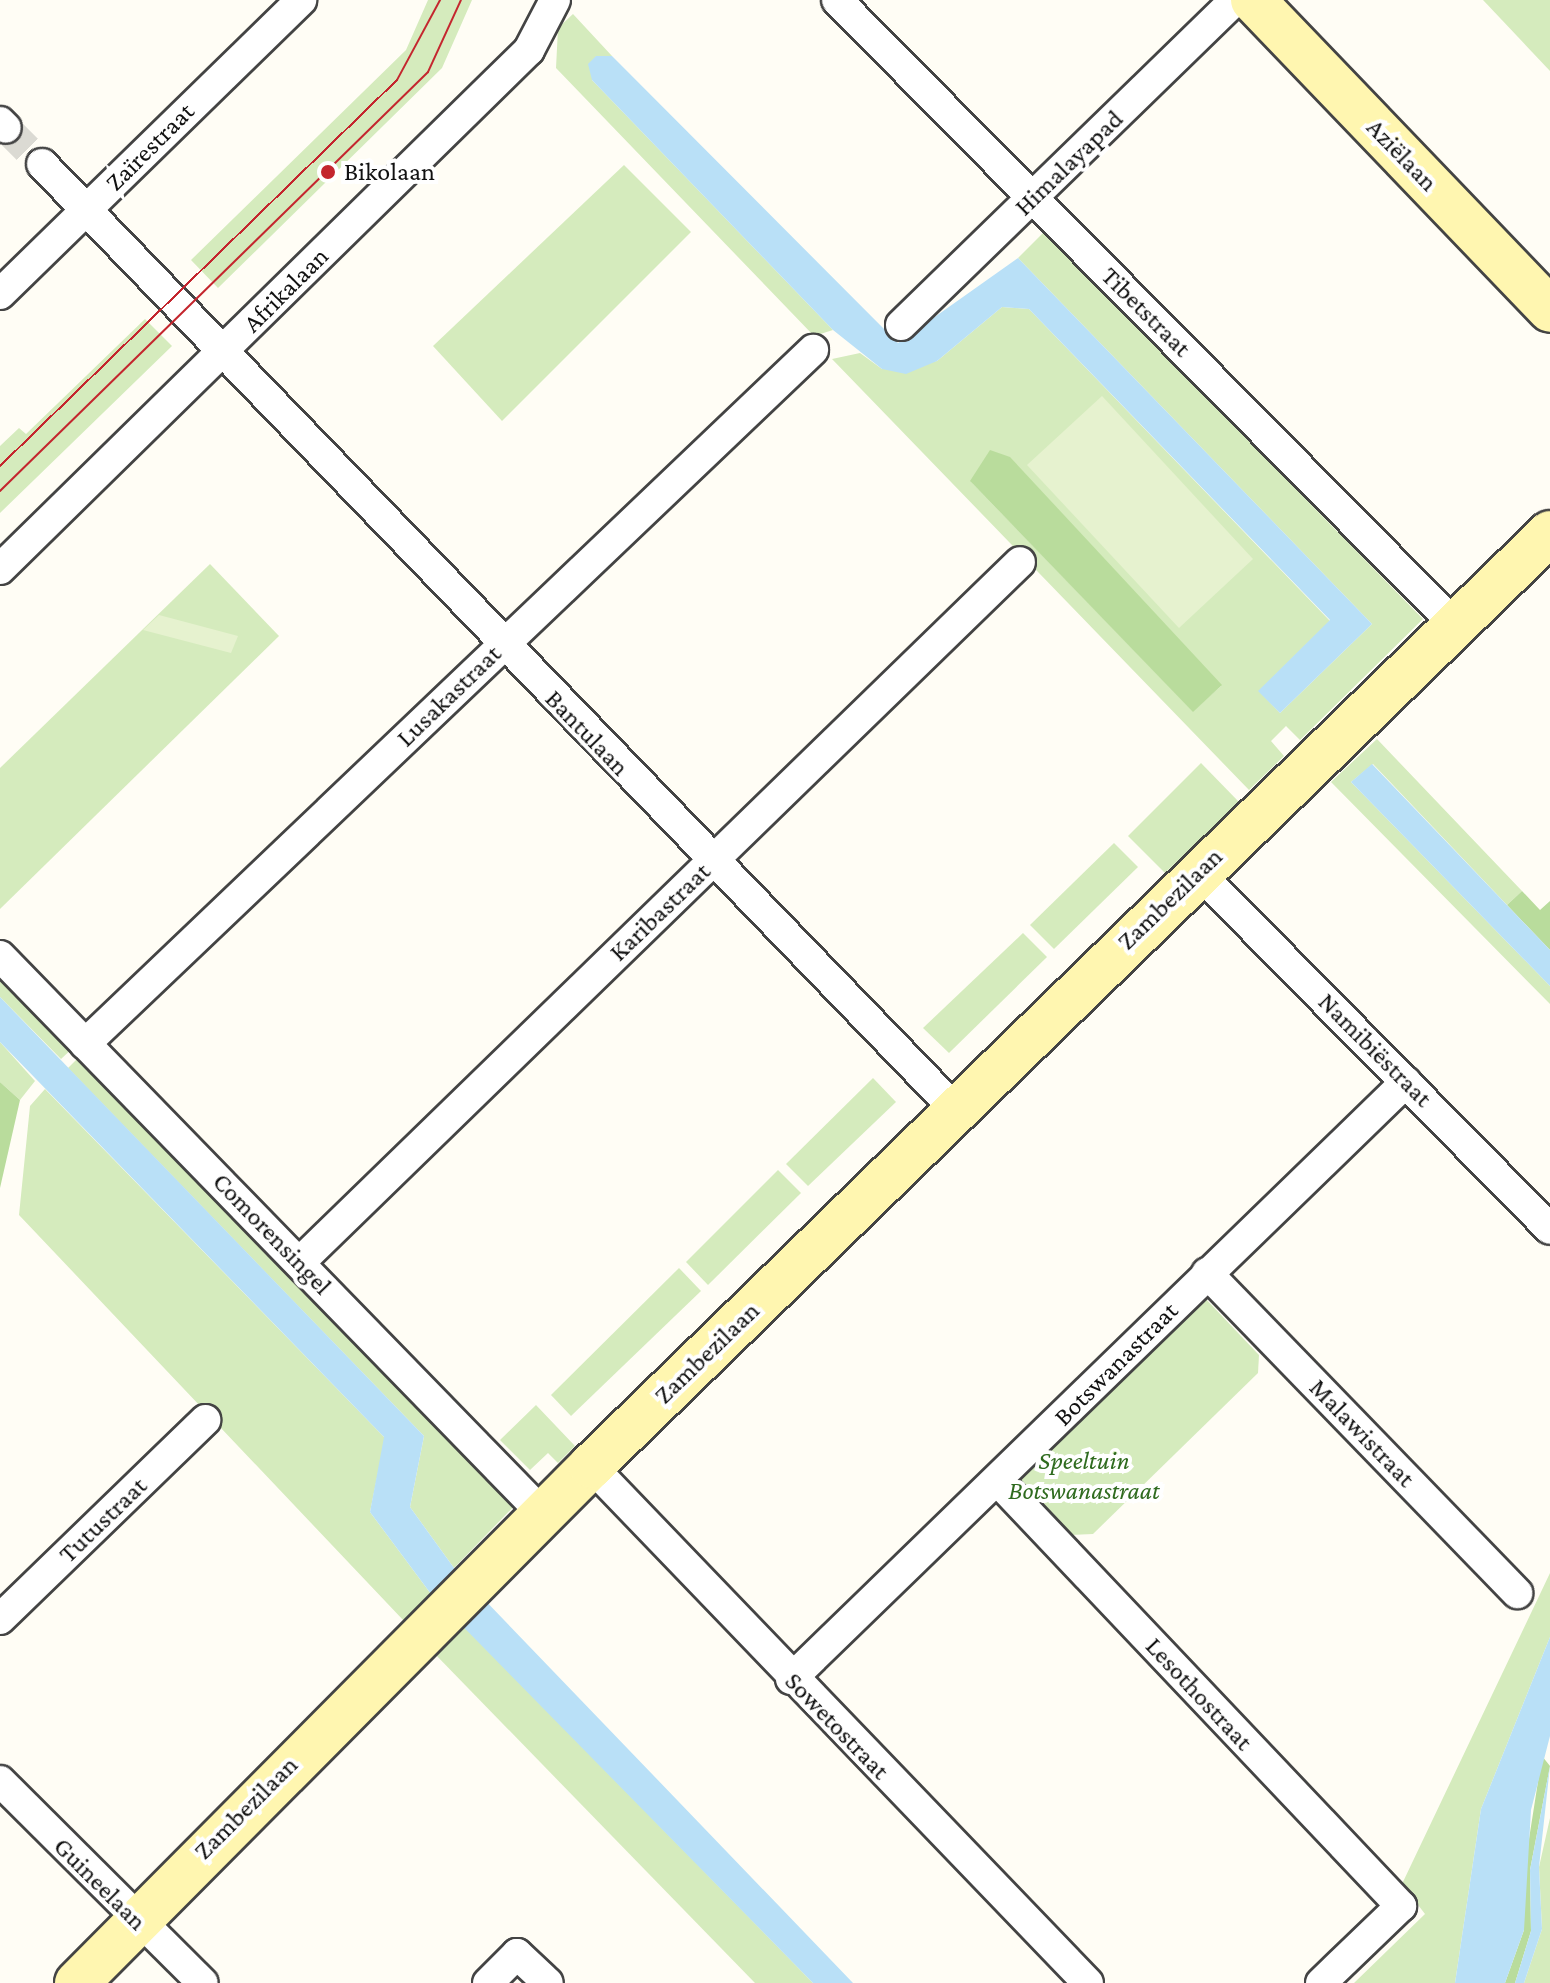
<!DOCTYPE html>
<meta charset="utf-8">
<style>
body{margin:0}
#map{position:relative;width:1550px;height:1983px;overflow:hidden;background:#fffdf5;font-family:"Crimson Pro",serif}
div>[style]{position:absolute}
.green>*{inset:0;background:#d5ebbd}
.forest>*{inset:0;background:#b9dc9c}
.pitch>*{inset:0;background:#e6f2cf}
.water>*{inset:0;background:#b9e0f7}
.street-tunnel>*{height:30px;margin-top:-15px;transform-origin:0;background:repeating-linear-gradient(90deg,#dbdad3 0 30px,transparent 0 45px)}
.roads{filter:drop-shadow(2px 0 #444) drop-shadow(-2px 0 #444) drop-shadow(0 2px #444) drop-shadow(0 -2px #444)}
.street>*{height:30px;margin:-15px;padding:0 15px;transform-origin:15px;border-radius:15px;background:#fff}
.secondary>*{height:44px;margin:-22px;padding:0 22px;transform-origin:22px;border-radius:22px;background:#fff6b0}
.tram>*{height:2px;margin:-1px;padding:0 1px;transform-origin:1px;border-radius:1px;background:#c4262e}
.dots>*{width:22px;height:22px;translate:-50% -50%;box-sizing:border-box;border:4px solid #fff;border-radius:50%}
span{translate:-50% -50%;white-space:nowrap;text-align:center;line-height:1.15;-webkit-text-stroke:8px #fff;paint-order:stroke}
.street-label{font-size:26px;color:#111}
.poi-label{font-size:26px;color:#111}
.left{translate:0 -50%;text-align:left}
.park-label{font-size:26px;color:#2f6b1f;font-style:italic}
</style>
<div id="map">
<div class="green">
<div style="clip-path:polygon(428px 0,472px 0,442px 68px,218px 288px,191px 260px,406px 50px)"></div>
<div style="clip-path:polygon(1483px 0,1550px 0,1550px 71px)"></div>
<div style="clip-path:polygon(573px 14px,612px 56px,596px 56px,592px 80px,833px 330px,814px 336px,556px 68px,558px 28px)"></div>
<div style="clip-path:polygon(624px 165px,691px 232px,502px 421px,433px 346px)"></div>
<div style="clip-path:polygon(evenodd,1044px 232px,1423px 619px,1300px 740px,1286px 726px,1271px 741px,1284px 756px,1249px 790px,832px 359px,860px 353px,882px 369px,937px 361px,1002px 307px,1029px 309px,1330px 621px,1259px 691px,1280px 713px,1372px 624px,1018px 258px,1044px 232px,970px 481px,1221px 685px,1221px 686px,1193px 711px,970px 481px)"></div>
<div style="clip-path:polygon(145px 319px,172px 346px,0 513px,0 446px,19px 428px,26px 434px)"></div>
<div style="clip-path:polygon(210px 564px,279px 636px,0 909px,0 768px)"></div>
<div style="clip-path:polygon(1377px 739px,1522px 891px,1507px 905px,1373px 764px,1351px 782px,1550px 986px,1550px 1004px,1331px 782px)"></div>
<div style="clip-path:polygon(1201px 763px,1239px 802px,1165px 873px,1128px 836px)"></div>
<div style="clip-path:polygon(1114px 843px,1138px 867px,1054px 949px,1030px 925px)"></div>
<div style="clip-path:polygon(1023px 933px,1047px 957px,949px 1053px,923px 1028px)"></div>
<div style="clip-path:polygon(0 970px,74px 1047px,61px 1059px,0 997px)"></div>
<div style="clip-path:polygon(0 1042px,35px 1081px,20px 1100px,0 1082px)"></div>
<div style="clip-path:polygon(83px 1053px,521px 1499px,454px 1568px,410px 1507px,424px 1436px,68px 1068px)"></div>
<div style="clip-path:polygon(873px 1078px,896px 1102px,808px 1186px,786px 1164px)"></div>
<div style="clip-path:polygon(45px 1089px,385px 1438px,370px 1512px,431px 1594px,404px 1621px,19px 1215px,30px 1106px)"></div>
<div style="clip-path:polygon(778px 1170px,801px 1193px,708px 1285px,686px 1262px)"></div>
<div style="clip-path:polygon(679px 1268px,701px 1291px,571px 1416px,551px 1395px)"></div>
<div style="clip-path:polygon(1203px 1296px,1259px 1355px,1258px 1373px,1093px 1534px,1070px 1535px,1014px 1477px)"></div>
<div style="clip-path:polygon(536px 1405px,575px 1446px,558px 1463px,548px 1453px,530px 1470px,500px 1440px)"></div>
<div style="clip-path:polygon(1550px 1573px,1550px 1637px,1481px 1809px,1455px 1983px,1354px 1983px,1425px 1914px,1402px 1884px)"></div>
<div style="clip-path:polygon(465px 1627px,813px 1983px,755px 1983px,433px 1652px)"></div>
<div style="clip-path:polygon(1550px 1818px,1550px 1983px,1524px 1983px,1542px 1929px,1539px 1867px)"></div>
</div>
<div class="forest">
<div style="clip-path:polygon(990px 450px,1010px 457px,1222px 685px,1193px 712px,970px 481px)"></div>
<div style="clip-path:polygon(1522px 891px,1540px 910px,1550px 901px,1550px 950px,1507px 905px)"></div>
<div style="clip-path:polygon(0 1082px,20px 1100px,0 1188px)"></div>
<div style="clip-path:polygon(1542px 1756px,1550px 1766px,1530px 1870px,1531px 1931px,1515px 1983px,1505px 1983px,1524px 1930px,1524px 1871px)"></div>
</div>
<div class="pitch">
<div style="clip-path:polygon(1102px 396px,1253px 559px,1179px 628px,1027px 465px)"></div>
<div style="clip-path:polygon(159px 615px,238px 636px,231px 653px,143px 630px)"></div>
</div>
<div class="water">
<div style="clip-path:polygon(596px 56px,612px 56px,898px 343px,1018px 258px,1372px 624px,1280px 713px,1258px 691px,1330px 620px,1029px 309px,1002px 307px,937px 361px,906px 374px,882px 369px,833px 330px,592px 80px,588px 64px)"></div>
<div style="clip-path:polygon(1372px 764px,1550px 950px,1550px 986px,1351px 782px)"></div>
<div style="clip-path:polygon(0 997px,424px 1436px,410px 1507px,454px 1568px,853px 1983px,813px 1983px,431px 1594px,370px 1512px,384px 1437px,0 1042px)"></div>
<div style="clip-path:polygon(1550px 1637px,1550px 1736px,1531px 1810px,1524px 1930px,1505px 1983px,1455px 1983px,1481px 1809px)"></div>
<div style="clip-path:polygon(1550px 1766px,1539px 1867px,1542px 1929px,1524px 1983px,1515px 1983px,1531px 1931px,1530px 1870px)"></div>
</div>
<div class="street-tunnel">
<div style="left:6px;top:128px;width:51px;rotate:45deg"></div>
</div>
<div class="roads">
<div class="street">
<div style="left:837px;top:0;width:878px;rotate:45.32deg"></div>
<div style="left:0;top:122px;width:8px;rotate:45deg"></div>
<div style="left:42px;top:164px;width:1315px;rotate:45.99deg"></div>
<div style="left:0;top:294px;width:421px;rotate:-44.3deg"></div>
<div style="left:901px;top:325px;width:466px;rotate:-44.2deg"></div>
<div style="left:0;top:569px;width:741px;rotate:-44.45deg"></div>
<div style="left:529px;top:50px;width:56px;rotate:-62.5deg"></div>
<div style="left:1198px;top:872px;width:501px;rotate:45.4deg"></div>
<div style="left:0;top:956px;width:779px;rotate:45.78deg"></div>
<div style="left:85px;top:1044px;width:1006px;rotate:-43.63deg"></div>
<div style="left:300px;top:1262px;width:1004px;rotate:-44.19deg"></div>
<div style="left:1207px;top:1273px;width:446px;rotate:45.9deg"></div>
<div style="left:591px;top:1466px;width:717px;rotate:46.13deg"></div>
<div style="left:998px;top:1481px;width:586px;rotate:46.52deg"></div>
<div style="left:1401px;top:1906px;width:111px;rotate:136.1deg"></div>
<div style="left:0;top:1619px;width:286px;rotate:-44.1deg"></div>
<div style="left:791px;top:1679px;width:857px;rotate:-44.15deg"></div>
<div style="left:0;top:1781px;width:286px;rotate:44.9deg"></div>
<div style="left:488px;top:1983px;width:41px;rotate:-45deg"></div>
<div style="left:517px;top:1954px;width:42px;rotate:43.1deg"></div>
</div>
<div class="secondary">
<div style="left:1253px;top:0;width:429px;rotate:46.2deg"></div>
<div style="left:77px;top:1983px;width:729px;rotate:-45.17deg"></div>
<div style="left:591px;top:1466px;width:1338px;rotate:-44.21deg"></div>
</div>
</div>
<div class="tram">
<div style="left:0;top:466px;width:554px;rotate:-44.2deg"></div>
<div style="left:397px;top:80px;width:91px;rotate:-61.7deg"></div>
<div style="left:0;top:491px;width:599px;rotate:-44.39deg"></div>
<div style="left:428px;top:72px;width:79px;rotate:-65.4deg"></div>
</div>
<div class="dots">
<div style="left:328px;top:172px;background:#c4262e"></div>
</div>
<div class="street-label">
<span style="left:150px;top:147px;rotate:-45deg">Zaïrestraat</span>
<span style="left:1402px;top:155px;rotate:46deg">Aziëlaan</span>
<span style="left:1069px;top:163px;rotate:-44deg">Himalayapad</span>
<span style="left:286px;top:290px;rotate:-45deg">Afrikalaan</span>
<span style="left:1146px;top:312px;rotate:45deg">Tibetstraat</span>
<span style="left:449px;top:696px;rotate:-44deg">Lusakastraat</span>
<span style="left:587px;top:733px;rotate:46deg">Bantulaan</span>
<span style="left:1170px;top:899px;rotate:-44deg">Zambezilaan</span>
<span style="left:660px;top:912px;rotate:-44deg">Karibastraat</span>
<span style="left:1375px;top:1050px;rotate:45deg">Namibiëstraat</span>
<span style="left:272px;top:1234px;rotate:46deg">Comorensingel</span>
<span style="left:707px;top:1353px;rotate:-44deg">Zambezilaan</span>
<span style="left:1116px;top:1364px;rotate:-45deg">Botswanastraat</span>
<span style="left:1362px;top:1433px;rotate:46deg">Malawistraat</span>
<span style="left:103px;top:1520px;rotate:-44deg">Tutustraat</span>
<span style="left:1199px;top:1694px;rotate:47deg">Lesothostraat</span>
<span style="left:837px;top:1726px;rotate:46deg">Sowetostraat</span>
<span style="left:246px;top:1808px;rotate:-45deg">Zambezilaan</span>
<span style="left:100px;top:1884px;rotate:45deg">Guineelaan</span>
</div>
<div class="poi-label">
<span class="left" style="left:344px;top:172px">Bikolaan</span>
</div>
<div class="park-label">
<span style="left:1084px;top:1476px">Speeltuin<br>Botswanastraat</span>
</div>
</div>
